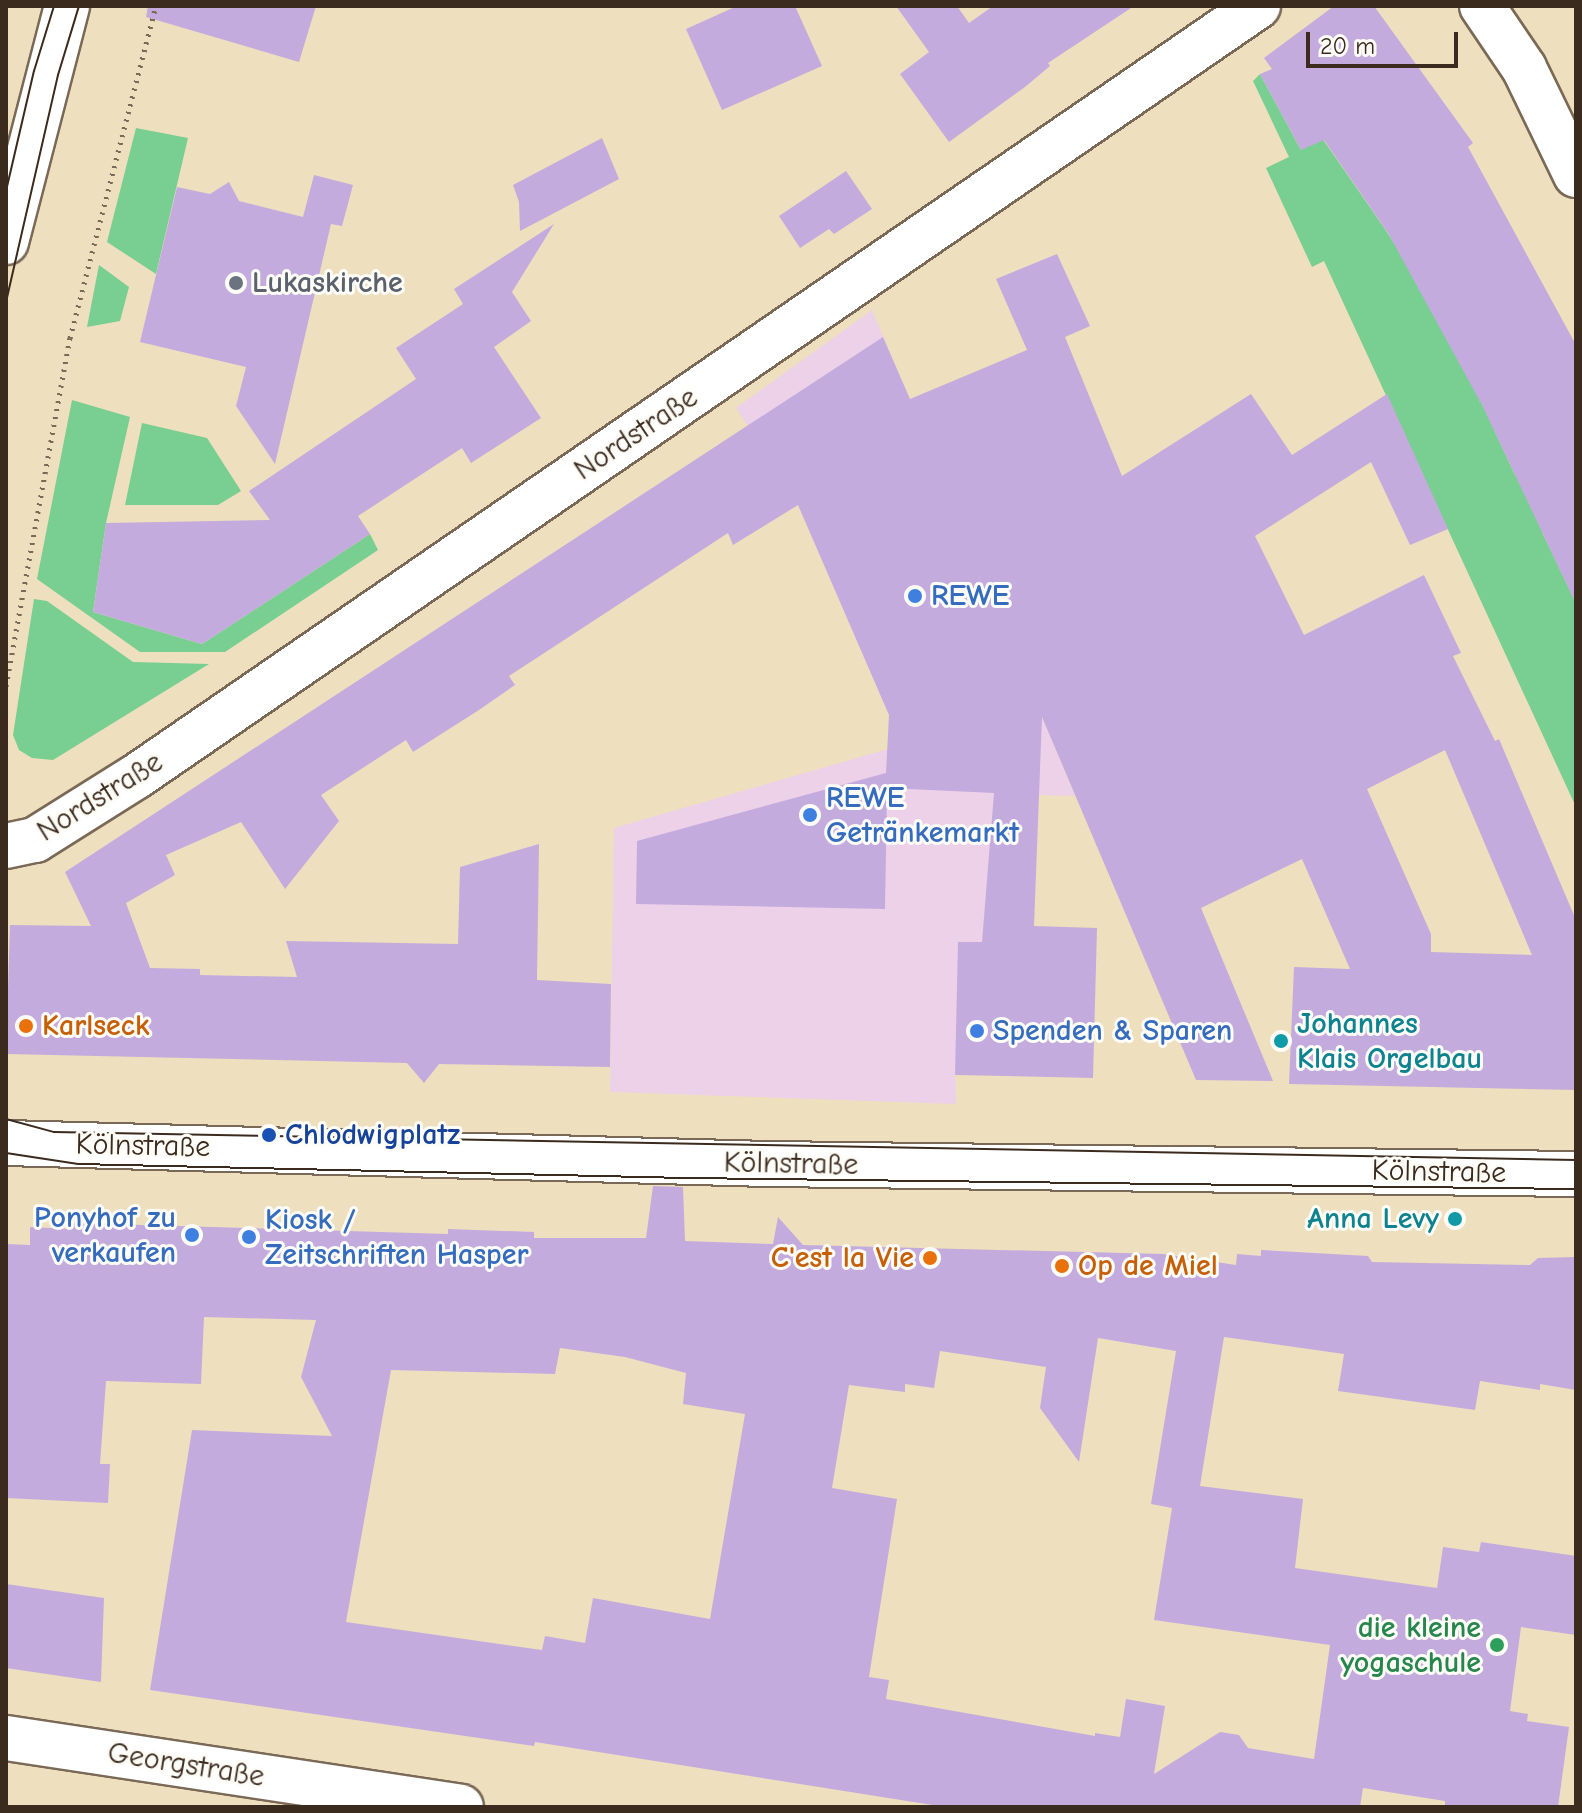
<!DOCTYPE html>
<meta charset="utf-8">
<style>
body{margin:0}
#map{position:relative;width:1582px;height:1813px;overflow:hidden;background:#eedfbe;font-family:"Comic Neue",sans-serif}
div>[style]{position:absolute}
.built>*{inset:0;background:#edd1e9}
.green>*{inset:0;background:#79ce92}
.building>*{inset:0;background:#c4abdd}
.path>*{height:5px;margin-top:-2.5px;transform-origin:0;background:repeating-linear-gradient(90deg,#7a6956 0 2px,transparent 0 8px)}
.roads{filter:drop-shadow(2px 0 #7a6956) drop-shadow(-2px 0 #7a6956) drop-shadow(0 2px #7a6956) drop-shadow(0 -2px #7a6956)}
.minor>*{height:44px;margin:-22px;padding:0 22px;transform-origin:22px;border-radius:22px;background:#fff}
.major>*{height:44px;margin:-22px;padding:0 22px;transform-origin:22px;border-radius:22px;background:#fff}
.tram>*{height:2px;margin:-1px;padding:0 1px;transform-origin:1px;border-radius:1px;background:#3b2a1e}
.dots>*{width:22px;height:22px;translate:-50% -50%;box-sizing:border-box;border:4px solid #fdfcf7;border-radius:50%}
span{translate:-50% -50%;white-space:nowrap;text-align:center;line-height:1.15;-webkit-text-stroke:6px #fdfcf7;paint-order:stroke}
.worship-label{font-size:30px;color:#5b616d;font-weight:700}
.left{translate:0 -50%;text-align:left}
.street-label{font-size:30px;color:#3b2a1e}
.shop-label{font-size:30px;color:#366cbe;font-weight:700}
.right{translate:-100% -50%;text-align:right}
.culture-label{font-size:30px;color:#0d838f;font-weight:700}
.food-label{font-size:30px;color:#c56008;font-weight:700}
.transit-label{font-size:30px;color:#164399;font-weight:700}
.leisure-label{font-size:30px;color:#27864d;font-weight:700}
.frame{position:absolute;inset:0;border:8px solid #3b2a1e;pointer-events:none}
.scale{position:absolute;left:1306px;top:32px;width:152px;height:36px;box-sizing:border-box;border:4px solid #3b2a1e;border-top:0;padding-left:10px;font-size:24px;line-height:28px;white-space:nowrap;color:#3b2a1e;-webkit-text-stroke:6px #fdfcf7;paint-order:stroke}
</style>
<div id="map">
<div class="built">
<div style="clip-path:polygon(872px 310px,1075px 796px,1039px 795px,955px 1075px,956px 1104px,610px 1092px,614px 828px,902px 745px,792px 491px,736px 408px)"></div>
</div>
<div class="green">
<div style="clip-path:polygon(1260px 74px,1301px 150px,1320px 135px,1385px 229px,1492px 394px,1478px 402px,1494px 397px,1494px 430px,1515px 475px,1541px 496px,1527px 503px,1542px 499px,1542px 532px,1576px 603px,1576px 807px,1324px 261px,1312px 267px,1266px 168px,1289px 157px,1253px 81px)"></div>
<div style="clip-path:polygon(136px 128px,188px 138px,156px 274px,107px 242px)"></div>
<div style="clip-path:polygon(99px 265px,129px 287px,120px 321px,87px 327px)"></div>
<div style="clip-path:polygon(72px 400px,130px 417px,106px 523px,93px 612px,202px 644px,370px 534px,378px 550px,225px 652px,140px 652px,37px 579px)"></div>
<div style="clip-path:polygon(142px 423px,207px 438px,241px 491px,218px 505px,125px 505px)"></div>
<div style="clip-path:polygon(34px 599px,47px 601px,133px 662px,209px 664px,53px 760px,32px 758px,19px 750px,13px 735px)"></div>
</div>
<div class="building">
<div style="clip-path:polygon(148px 6px,316px 6px,299px 62px,146px 17px)"></div>
<div style="clip-path:polygon(737px 6px,795px 6px,822px 66px,722px 110px,686px 29px)"></div>
<div style="clip-path:polygon(896px 6px,957px 6px,969px 23px,993px 6px,1134px 6px,1048px 63px,1050px 66px,1025px 87px,949px 142px,900px 74px,929px 52px)"></div>
<div style="clip-path:polygon(1334px 6px,1374px 6px,1473px 143px,1468px 147px,1576px 345px,1576px 604px,1482px 405px,1388px 233px,1324px 140px,1301px 150px,1260px 74px,1272px 69px,1264px 58px)"></div>
<div style="clip-path:polygon(602px 138px,619px 179px,520px 231px,519px 202px,513px 185px)"></div>
<div style="clip-path:polygon(846px 171px,872px 209px,834px 234px,829px 229px,800px 248px,779px 216px)"></div>
<div style="clip-path:polygon(314px 175px,353px 185px,342px 226px,331px 224px,275px 464px,236px 406px,246px 367px,140px 342px,177px 187px,210px 194px,229px 182px,239px 201px,303px 217px)"></div>
<div style="clip-path:polygon(554px 224px,512px 292px,531px 321px,494px 347px,541px 418px,471px 463px,462px 448px,358px 516px,370px 534px,202px 644px,93px 612px,106px 523px,270px 520px,249px 491px,416px 379px,396px 348px,463px 304px,454px 289px)"></div>
<div style="clip-path:polygon(evenodd,1057px 254px,1090px 326px,1065px 337px,1122px 476px,1251px 394px,1292px 455px,1387px 394px,1448px 529px,1410px 545px,1371px 462px,1255px 536px,1304px 635px,1424px 575px,1461px 653px,1453px 656px,1495px 741px,1499px 739px,1576px 920px,1576px 1090px,1289px 1084px,1294px 967px,1350px 969px,1302px 859px,1201px 908px,1273px 1081px,1196px 1080px,1042px 717px,1034px 926px,1097px 928px,1093px 1078px,955px 1075px,958px 942px,982px 942px,994px 793px,887px 788px,885px 909px,636px 904px,637px 841px,886px 773px,889px 715px,798px 505px,733px 545px,728px 533px,509px 676px,515px 685px,479px 710px,413px 752px,406px 740px,321px 795px,339px 821px,285px 889px,241px 822px,166px 855px,175px 875px,126px 903px,150px 968px,200px 969px,200px 975px,297px 977px,286px 941px,458px 944px,460px 867px,539px 844px,537px 980px,611px 984px,610px 1067px,439px 1064px,424px 1083px,407px 1063px,6px 1054px,10px 925px,91px 926px,65px 872px,883px 337px,910px 399px,1027px 350px,996px 279px,1057px 254px,1445px 750px,1532px 955px,1431px 952px,1431px 934px,1367px 789px,1445px 750px)"></div>
<div style="clip-path:polygon(evenodd,653px 1186px,683px 1187px,685px 1241px,773px 1244px,778px 1217px,803px 1245px,1163px 1254px,1236px 1265px,1237px 1254px,1261px 1256px,1261px 1250px,1368px 1256px,1372px 1262px,1530px 1265px,1538px 1258px,1576px 1257px,1576px 1390px,1540px 1384px,1540px 1390px,1480px 1381px,1475px 1410px,1338px 1391px,1344px 1354px,1224px 1337px,1200px 1486px,1303px 1499px,1295px 1568px,1437px 1588px,1443px 1547px,1479px 1552px,1481px 1542px,1576px 1556px,1576px 1635px,1521px 1627px,1510px 1711px,1528px 1714px,1527px 1721px,1569px 1727px,1558px 1807px,1445px 1807px,1445px 1801px,1363px 1788px,1360px 1807px,945px 1807px,535px 1742px,534px 1746px,150px 1690px,192px 1430px,332px 1436px,301px 1377px,316px 1320px,204px 1317px,201px 1384px,106px 1381px,100px 1464px,110px 1464px,108px 1503px,6px 1498px,6px 1244px,30px 1245px,30px 1227px,73px 1229px,73px 1223px,448px 1234px,448px 1229px,534px 1232px,534px 1238px,646px 1238px,653px 1186px,1098px 1338px,1176px 1351px,1151px 1504px,1172px 1508px,1154px 1620px,1330px 1645px,1314px 1759px,1248px 1748px,1239px 1735px,1220px 1732px,1154px 1774px,1165px 1706px,1126px 1699px,1120px 1737px,1095px 1733px,1095px 1736px,886px 1699px,889px 1680px,869px 1677px,897px 1499px,832px 1488px,849px 1385px,905px 1392px,905px 1384px,934px 1388px,940px 1351px,1046px 1367px,1040px 1408px,1079px 1462px,1098px 1338px,653px 1186px,560px 1348px,625px 1357px,686px 1373px,683px 1404px,745px 1414px,710px 1619px,593px 1598px,585px 1643px,545px 1636px,542px 1650px,346px 1622px,391px 1370px,555px 1374px,560px 1348px)"></div>
<div style="clip-path:polygon(6px 1584px,104px 1598px,101px 1682px,6px 1668px)"></div>
</div>
<div class="path">
<div style="left:6px;top:686px;width:354px;rotate:-79.6deg"></div>
<div style="left:70px;top:338px;width:343px;rotate:-75.5deg"></div>
</div>
<div class="roads">
<div class="minor">
<div style="left:1482px;top:6px;width:75px;rotate:55.9deg"></div>
<div style="left:1524px;top:68px;width:119px;rotate:64.1deg"></div>
<div style="left:6px;top:846px;width:30px;rotate:-12deg"></div>
<div style="left:35px;top:840px;width:120px;rotate:-32.1deg"></div>
<div style="left:137px;top:776px;width:1360px;rotate:-34.48deg"></div>
<div style="left:6px;top:1143px;width:763px;rotate:1.58deg"></div>
<div style="left:769px;top:1164px;width:807px;rotate:0.71deg"></div>
<div style="left:6px;top:1738px;width:460px;rotate:8.6deg"></div>
</div>
<div class="major">
<div style="left:6px;top:242px;width:244px;rotate:-75.5deg"></div>
</div>
</div>
<div class="tram">
<div style="left:6px;top:191px;width:123px;rotate:-76.9deg"></div>
<div style="left:34px;top:71px;width:68px;rotate:-72.9deg"></div>
<div style="left:6px;top:302px;width:233px;rotate:-77.1deg"></div>
<div style="left:58px;top:75px;width:72px;rotate:-73.1deg"></div>
<div style="left:6px;top:1119px;width:50px;rotate:15.2deg"></div>
<div style="left:54px;top:1132px;width:1522px;rotate:1.05deg"></div>
<div style="left:6px;top:1153px;width:73px;rotate:8.7deg"></div>
<div style="left:78px;top:1164px;width:608px;rotate:1.32deg"></div>
<div style="left:686px;top:1178px;width:890px;rotate:0.71deg"></div>
</div>
<div class="dots">
<div style="left:236px;top:283px;background:#6b7280"></div>
<div style="left:915px;top:596px;background:#3f7fe0"></div>
<div style="left:810px;top:815px;background:#3f7fe0"></div>
<div style="left:26px;top:1026px;background:#e8710a"></div>
<div style="left:977px;top:1031px;background:#3f7fe0"></div>
<div style="left:1281px;top:1041px;background:#0f9aa8"></div>
<div style="left:269px;top:1135px;background:#1a4fb4"></div>
<div style="left:1455px;top:1219px;background:#0f9aa8"></div>
<div style="left:192px;top:1235px;background:#3f7fe0"></div>
<div style="left:249px;top:1237px;background:#3f7fe0"></div>
<div style="left:930px;top:1258px;background:#e8710a"></div>
<div style="left:1062px;top:1266px;background:#e8710a"></div>
<div style="left:1497px;top:1645px;background:#2e9e5b"></div>
</div>
<div class="worship-label">
<span class="left" style="left:252px;top:283px">Lukaskirche</span>
</div>
<div class="street-label">
<span style="left:636px;top:434px;rotate:-34deg">Nordstraße</span>
<span style="left:100px;top:797px;rotate:-32deg">Nordstraße</span>
<span style="left:143px;top:1146px;rotate:1deg">Kölnstraße</span>
<span style="left:791px;top:1164px;rotate:1deg">Kölnstraße</span>
<span style="left:1439px;top:1172px;rotate:1deg">Kölnstraße</span>
<span style="left:186px;top:1765px;rotate:9deg">Georgstraße</span>
</div>
<div class="shop-label">
<span class="left" style="left:931px;top:596px">REWE</span>
<span class="left" style="left:826px;top:815px">REWE<br>Getränkemarkt</span>
<span class="left" style="left:993px;top:1031px">Spenden &amp; Sparen</span>
<span class="right" style="left:176px;top:1235px">Ponyhof zu<br>verkaufen</span>
<span class="left" style="left:265px;top:1237px">Kiosk /<br>Zeitschriften Hasper</span>
</div>
<div class="culture-label">
<span class="left" style="left:1297px;top:1041px">Johannes<br>Klais Orgelbau</span>
<span class="right" style="left:1439px;top:1219px">Anna Levy</span>
</div>
<div class="food-label">
<span class="left" style="left:42px;top:1026px">Karlseck</span>
<span class="right" style="left:914px;top:1258px">C'est la Vie</span>
<span class="left" style="left:1078px;top:1266px">Op de Miel</span>
</div>
<div class="transit-label">
<span class="left" style="left:285px;top:1135px">Chlodwigplatz</span>
</div>
<div class="leisure-label">
<span class="right" style="left:1481px;top:1645px">die kleine<br>yogaschule</span>
</div>
<div class="frame"></div>
<div class="scale">20 m</div>
</div>
